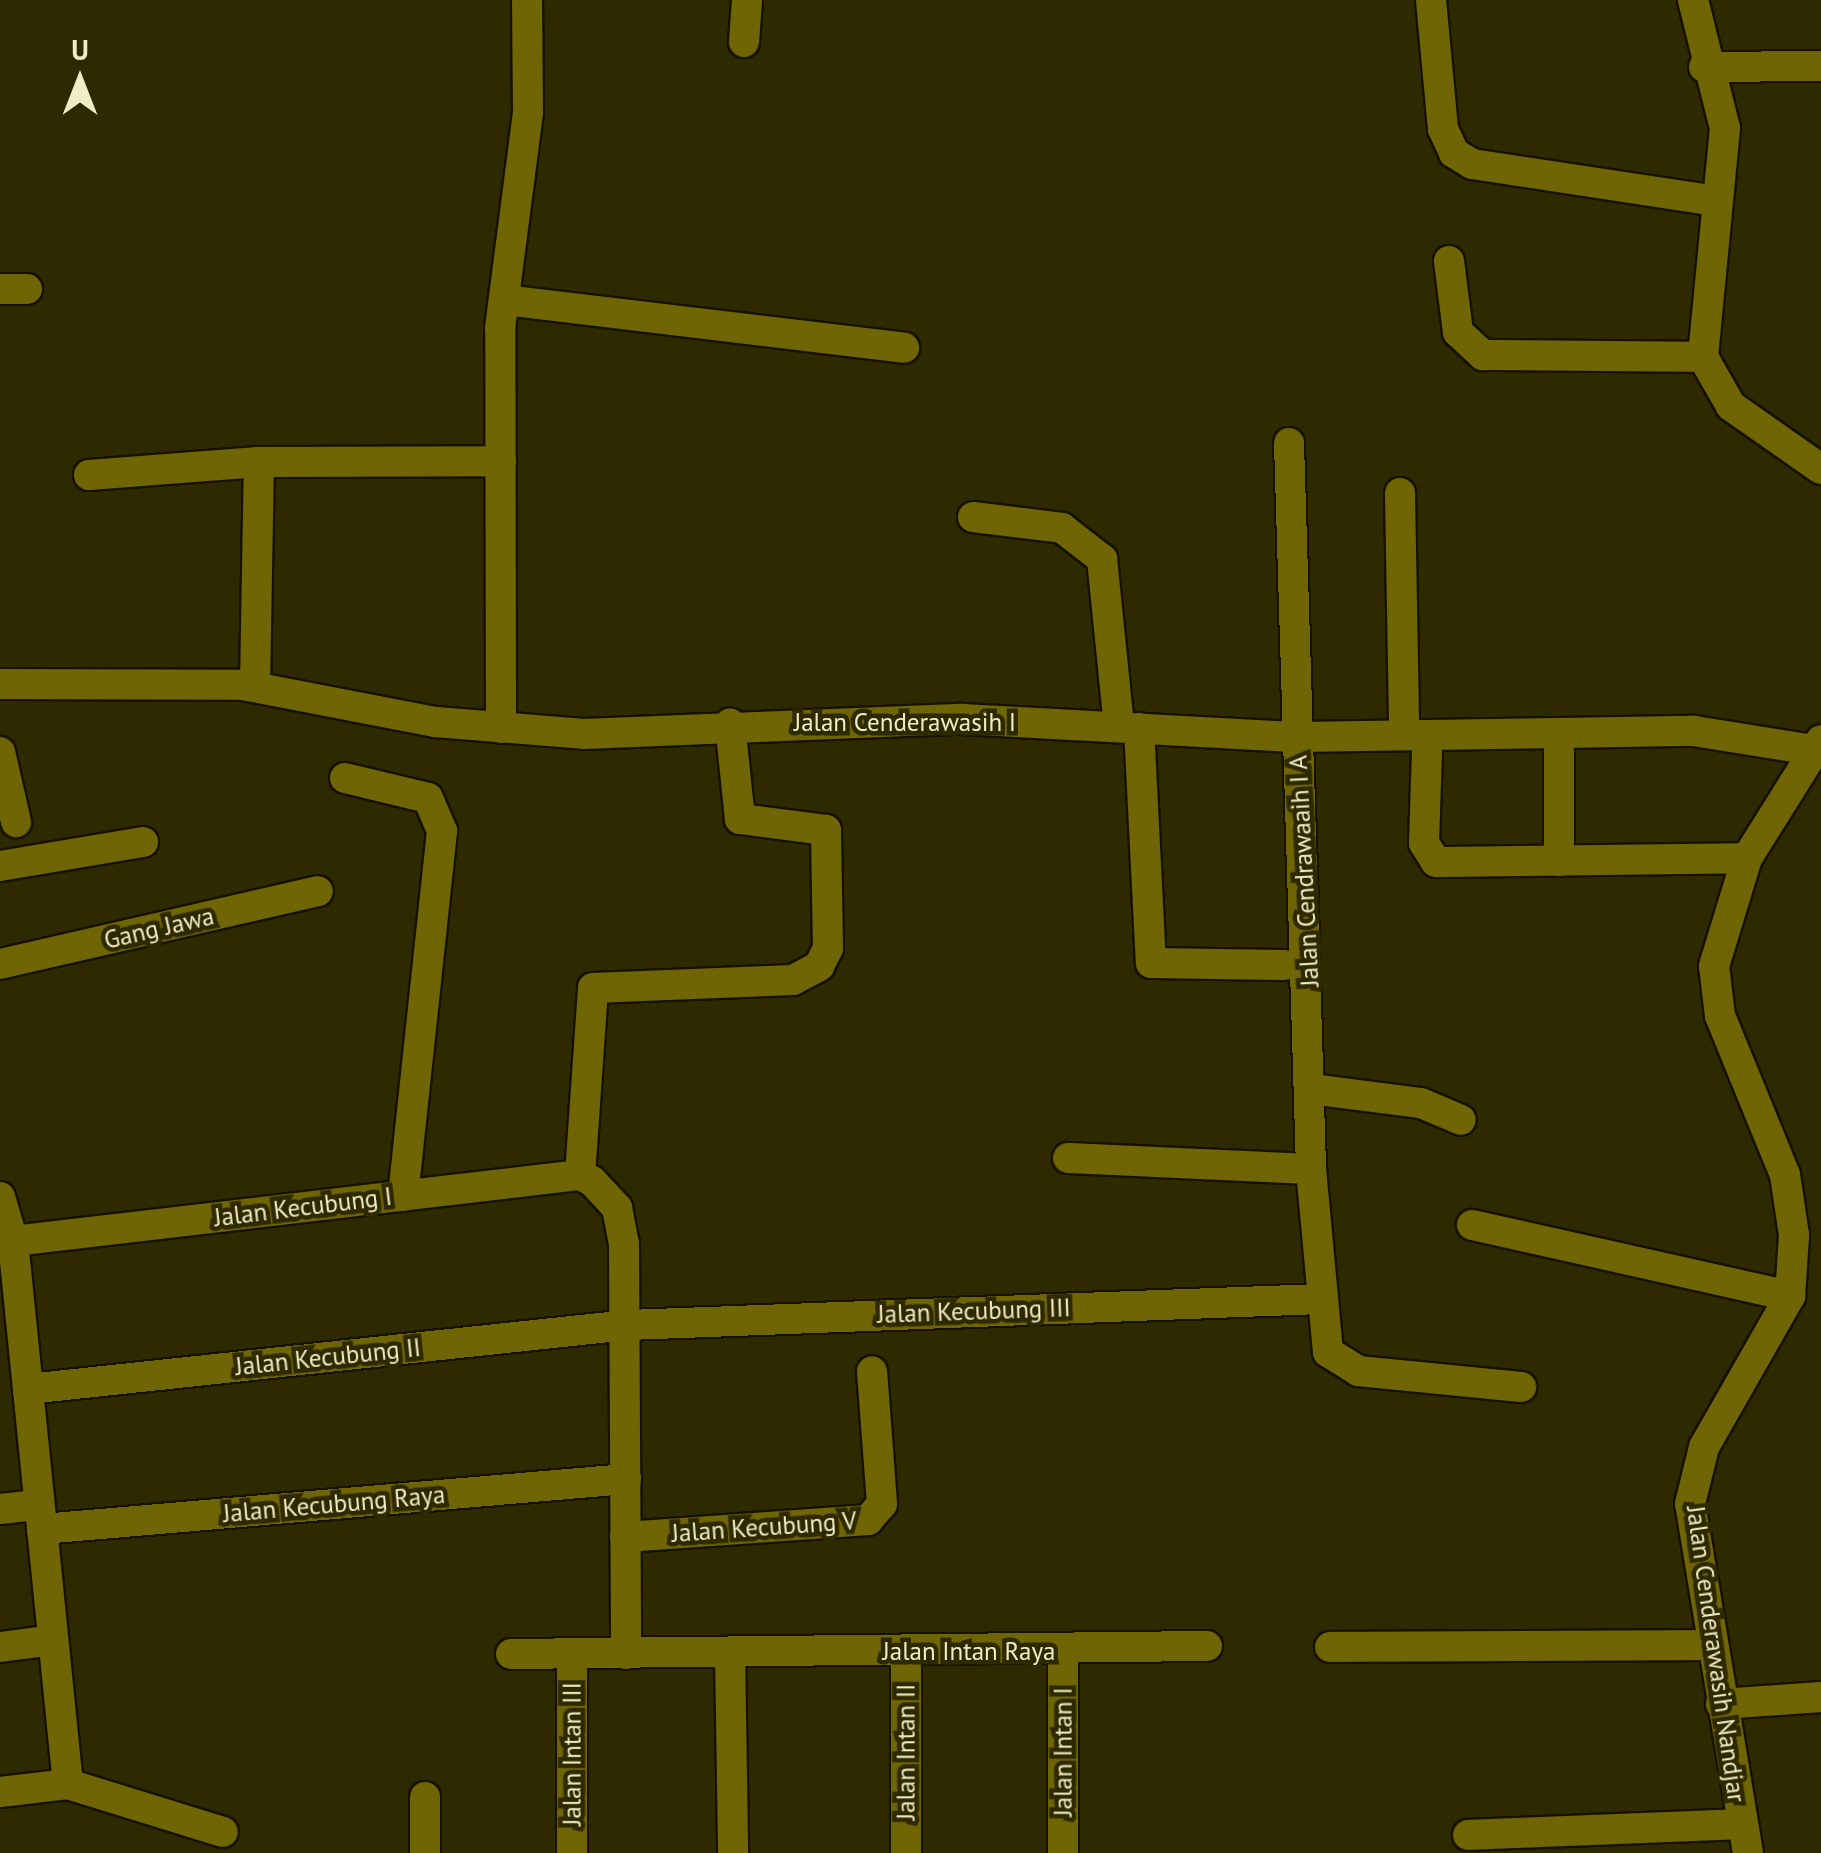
<!DOCTYPE html>
<style>
body{margin:0}
#map{position:relative;width:1821px;height:1853px;overflow:hidden;background:#2f2900;font-family:"PT Sans",sans-serif}
div>[style]{position:absolute}
.roads{filter:drop-shadow(2px 0 #151200) drop-shadow(-2px 0 #151200) drop-shadow(0 2px #151200) drop-shadow(0 -2px #151200)}
.minor>*{height:30px;margin:-15px;padding:0 15px;transform-origin:15px;border-radius:15px;background:#6f6505}
span{translate:-50% -50%;white-space:nowrap;text-align:center;line-height:1.15;-webkit-text-stroke:9px #2f2900;paint-order:stroke}
.street-label{font-size:25px;color:#f0ecc5}
.north{position:absolute;left:30px;top:30px;width:100px;height:100px;-webkit-text-stroke:8px #2f2900;paint-order:stroke;rotate:0deg;font-size:28px;font-weight:700;line-height:40px;text-align:center;color:#f0ecc5}
.north::after{content:'';display:block;margin:auto;width:35px;height:45px;background:#f0ecc5;clip-path:polygon(50% 0,100% 100%,50% 72%,0 100%)}
</style>
<div id="map">
<div class="roads">
<div class="minor">
<div style="left:1431px;top:0;width:130px;rotate:84.7deg"></div>
<div style="left:1443px;top:129px;width:26px;rotate:65deg"></div>
<div style="left:1454px;top:153px;width:21px;rotate:31deg"></div>
<div style="left:1472px;top:164px;width:248px;rotate:8.6deg"></div>
<div style="left:1693px;top:0;width:132px;rotate:76deg"></div>
<div style="left:1725px;top:128px;width:230px;rotate:95.5deg"></div>
<div style="left:1703px;top:357px;width:56px;rotate:60.3deg"></div>
<div style="left:1731px;top:406px;width:110px;rotate:35deg"></div>
<div style="left:744px;top:42px;width:42px;rotate:-85.9deg"></div>
<div style="left:1704px;top:67px;width:117px;rotate:-0.5deg"></div>
<div style="left:1449px;top:261px;width:72px;rotate:82.8deg"></div>
<div style="left:1458px;top:332px;width:34px;rotate:43deg"></div>
<div style="left:1483px;top:355px;width:220px;rotate:0.5deg"></div>
<div style="left:0;top:289px;width:27px"></div>
<div style="left:504px;top:300px;width:403px;rotate:6.8deg"></div>
<div style="left:1289px;top:443px;width:726px;rotate:88.26deg"></div>
<div style="left:1311px;top:1169px;width:184px;rotate:84.7deg"></div>
<div style="left:1328px;top:1352px;width:36px;rotate:32deg"></div>
<div style="left:1358px;top:1371px;width:164px;rotate:5.6deg"></div>
<div style="left:89px;top:475px;width:170px;rotate:-4.4deg"></div>
<div style="left:259px;top:462px;width:242px;rotate:-0.2deg"></div>
<div style="left:1400px;top:493px;width:237px;rotate:89deg"></div>
<div style="left:973px;top:517px;width:90px;rotate:7deg"></div>
<div style="left:1062px;top:528px;width:51px;rotate:37.8deg"></div>
<div style="left:1102px;top:559px;width:168px;rotate:84.2deg"></div>
<div style="left:0;top:684px;width:243px;rotate:0.2deg"></div>
<div style="left:243px;top:685px;width:197px;rotate:10.9deg"></div>
<div style="left:436px;top:722px;width:148px;rotate:4.6deg"></div>
<div style="left:584px;top:734px;width:378px;rotate:-2.3deg"></div>
<div style="left:962px;top:719px;width:336px;rotate:3.1deg"></div>
<div style="left:1298px;top:737px;width:396px;rotate:-0.9deg"></div>
<div style="left:1694px;top:731px;width:120px;rotate:9.1deg"></div>
<div style="left:255px;top:686px;width:224px;rotate:-89deg"></div>
<div style="left:501px;top:728px;width:400px;rotate:-90.1deg"></div>
<div style="left:500px;top:328px;width:218px;rotate:-82.6deg"></div>
<div style="left:528px;top:112px;width:112px;rotate:-90.5deg"></div>
<div style="left:1139px;top:728px;width:235px;rotate:87.1deg"></div>
<div style="left:1151px;top:963px;width:133px;rotate:0.9deg"></div>
<div style="left:0;top:752px;width:72px;rotate:77.1deg"></div>
<div style="left:1427px;top:752px;width:91px;rotate:91.9deg"></div>
<div style="left:1424px;top:843px;width:22px;rotate:58deg"></div>
<div style="left:1436px;top:862px;width:311px;rotate:-0.7deg"></div>
<div style="left:345px;top:778px;width:85px;rotate:13.5deg"></div>
<div style="left:428px;top:798px;width:36px;rotate:67deg"></div>
<div style="left:442px;top:831px;width:367px;rotate:96.1deg"></div>
<div style="left:1559px;top:861px;width:110px;rotate:-90deg"></div>
<div style="left:0;top:866px;width:145px;rotate:-9.5deg"></div>
<div style="left:0;top:964px;width:326px;rotate:-12.9deg"></div>
<div style="left:1311px;top:1089px;width:111px;rotate:7.3deg"></div>
<div style="left:1421px;top:1103px;width:43px;rotate:23deg"></div>
<div style="left:1068px;top:1158px;width:243px;rotate:2.6deg"></div>
<div style="left:580px;top:1175px;width:187px;rotate:-86deg"></div>
<div style="left:593px;top:988px;width:200px;rotate:-2.3deg"></div>
<div style="left:793px;top:980px;width:30px;rotate:-28deg"></div>
<div style="left:819px;top:966px;width:20px;rotate:-63deg"></div>
<div style="left:828px;top:948px;width:118px;rotate:-91deg"></div>
<div style="left:826px;top:830px;width:87px;rotate:-172.7deg"></div>
<div style="left:740px;top:819px;width:96px;rotate:-96deg"></div>
<div style="left:0;top:1197px;width:46px;rotate:73.5deg"></div>
<div style="left:13px;top:1241px;width:546px;rotate:84.22deg"></div>
<div style="left:1472px;top:1225px;width:326px;rotate:12.6deg"></div>
<div style="left:13px;top:1241px;width:571px;rotate:-6.64deg"></div>
<div style="left:580px;top:1175px;width:13px;rotate:27deg"></div>
<div style="left:592px;top:1181px;width:37px;rotate:47deg"></div>
<div style="left:617px;top:1208px;width:37px;rotate:79deg"></div>
<div style="left:624px;top:1244px;width:410px;rotate:89.7deg"></div>
<div style="left:28px;top:1389px;width:603px;rotate:-6.09deg"></div>
<div style="left:628px;top:1325px;width:693px;rotate:-2.15deg"></div>
<div style="left:0;top:1509px;width:39px;rotate:-6deg"></div>
<div style="left:42px;top:1529px;width:586px;rotate:-4.89deg"></div>
<div style="left:625px;top:1537px;width:244px;rotate:-4deg"></div>
<div style="left:868px;top:1520px;width:21px;rotate:-49deg"></div>
<div style="left:882px;top:1504px;width:133px;rotate:-94.3deg"></div>
<div style="left:0;top:1647px;width:53px;rotate:-7.5deg"></div>
<div style="left:1330px;top:1647px;width:382px;rotate:-0.3deg"></div>
<div style="left:1063px;top:1651px;width:202px;rotate:90deg"></div>
<div style="left:730px;top:1653px;width:200px;rotate:89.1deg"></div>
<div style="left:511px;top:1654px;width:696px;rotate:-0.66deg"></div>
<div style="left:572px;top:1654px;width:199px;rotate:90deg"></div>
<div style="left:1721px;top:1704px;width:100px;rotate:-4deg"></div>
<div style="left:0;top:1792px;width:68px;rotate:-6.7deg"></div>
<div style="left:68px;top:1784px;width:162px;rotate:17.2deg"></div>
<div style="left:425px;top:1797px;width:56px;rotate:90deg"></div>
<div style="left:1468px;top:1835px;width:273px;rotate:-2.3deg"></div>
<div style="left:906px;top:1853px;width:201px;rotate:-90deg"></div>
<div style="left:1748px;top:1853px;width:354px;rotate:-99.4deg"></div>
<div style="left:1690px;top:1504px;width:59px;rotate:-76.2deg"></div>
<div style="left:1704px;top:1447px;width:174px;rotate:-60.3deg"></div>
<div style="left:1790px;top:1296px;width:61px;rotate:-86.2deg"></div>
<div style="left:1794px;top:1235px;width:61px;rotate:-98.5deg"></div>
<div style="left:1785px;top:1175px;width:172px;rotate:-112.2deg"></div>
<div style="left:1720px;top:1016px;width:50px;rotate:-96.8deg"></div>
<div style="left:1714px;top:966px;width:113px;rotate:-73deg"></div>
<div style="left:1747px;top:858px;width:139px;rotate:-57.9deg"></div>
</div>
</div>
<div class="street-label">
<span style="left:905px;top:722px">Jalan Cenderawasih I</span>
<span style="left:1304px;top:871px;rotate:-93deg">Jalan Cendrawaaih I A</span>
<span style="left:159px;top:928px;rotate:-13deg">Gang Jawa</span>
<span style="left:303px;top:1207px;rotate:-7deg">Jalan Kecubung I</span>
<span style="left:974px;top:1311px;rotate:-2deg">Jalan Kecubung III</span>
<span style="left:328px;top:1357px;rotate:-6deg">Jalan Kecubung II</span>
<span style="left:334px;top:1504px;rotate:-5deg">Jalan Kecubung Raya</span>
<span style="left:764px;top:1527px;rotate:-4deg">Jalan Kecubung V</span>
<span style="left:969px;top:1651px">Jalan Intan Raya</span>
<span style="left:1716px;top:1654px;rotate:82deg">Jalan Cenderawasih Nandjar</span>
<span style="left:906px;top:1752px;rotate:-90deg">Jalan Intan II</span>
<span style="left:1063px;top:1752px;rotate:-90deg">Jalan Intan I</span>
<span style="left:572px;top:1754px;rotate:-90deg">Jalan Intan III</span>
</div>
<div class="north">U</div>
</div>
